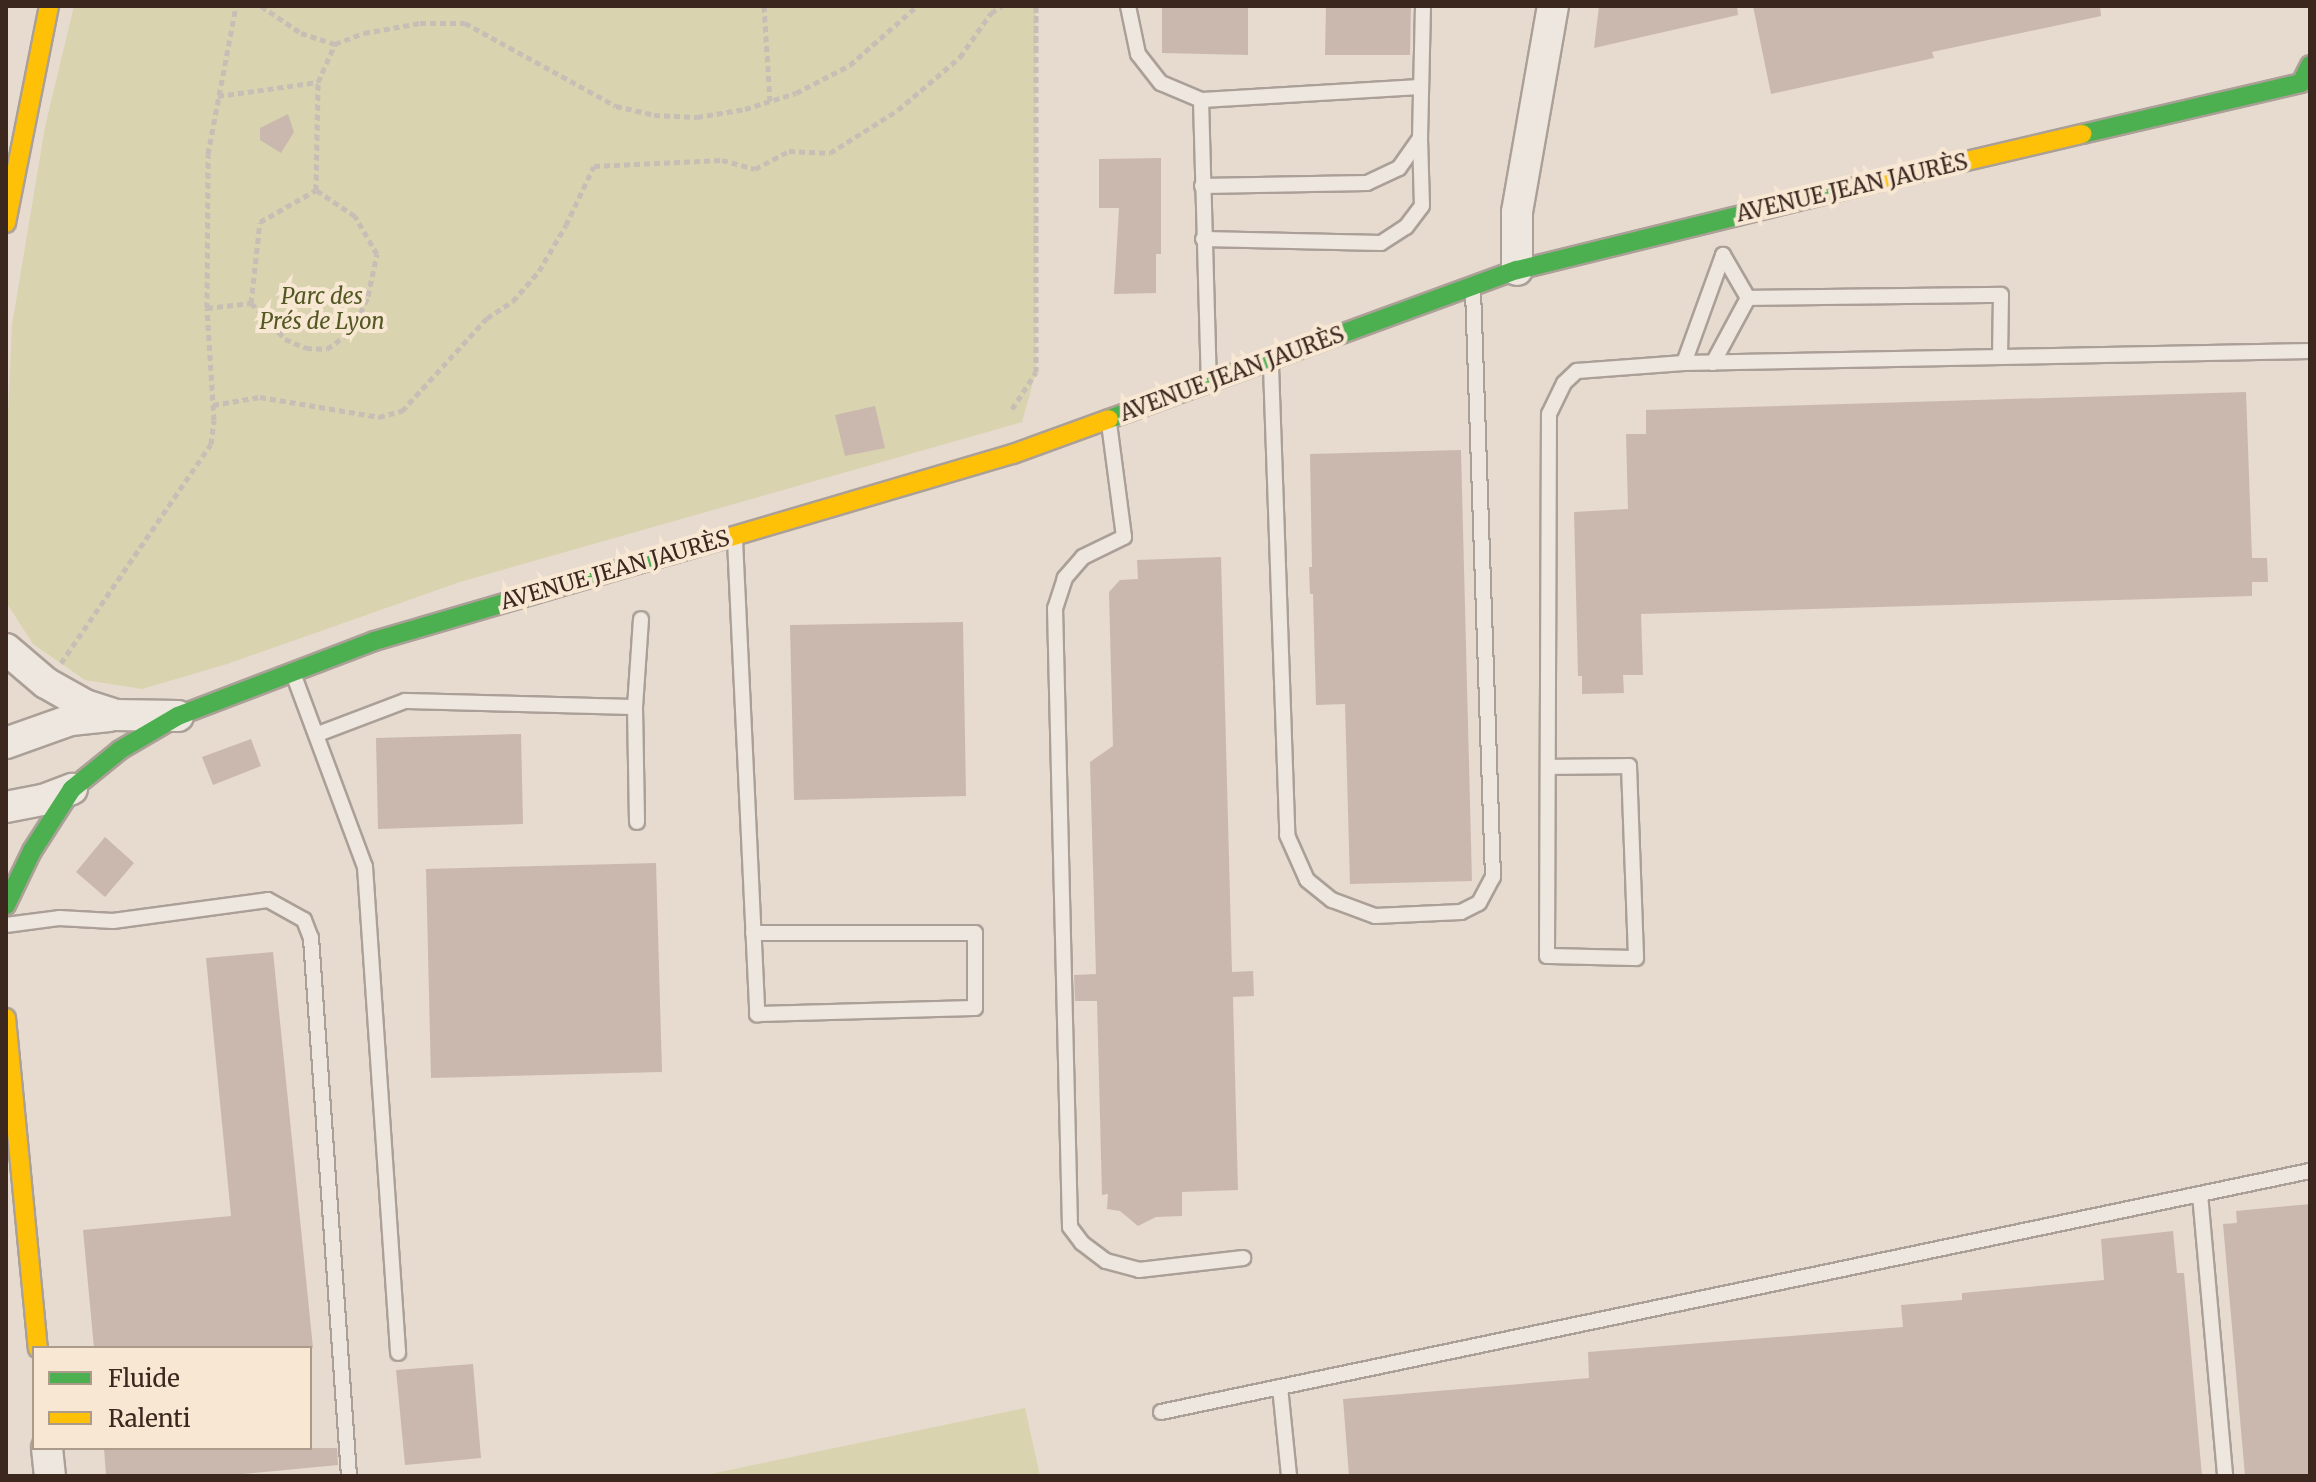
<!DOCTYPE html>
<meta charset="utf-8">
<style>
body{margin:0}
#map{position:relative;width:2316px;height:1482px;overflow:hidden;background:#e6dbce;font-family:Merriweather,serif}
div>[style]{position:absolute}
.green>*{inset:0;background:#d9d3af}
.building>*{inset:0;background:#cab8ae}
.path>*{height:5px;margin-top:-2.5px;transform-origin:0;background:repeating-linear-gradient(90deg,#c7beb6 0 6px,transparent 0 10px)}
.roads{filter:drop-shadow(2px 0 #aba097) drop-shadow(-2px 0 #aba097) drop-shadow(0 2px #aba097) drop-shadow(0 -2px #aba097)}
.lane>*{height:14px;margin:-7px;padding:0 7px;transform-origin:7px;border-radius:7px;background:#eee7df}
.street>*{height:30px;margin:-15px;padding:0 15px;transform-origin:15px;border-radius:15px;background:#eee7df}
.fast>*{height:18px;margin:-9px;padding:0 9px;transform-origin:9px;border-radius:9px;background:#4caf50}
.slow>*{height:18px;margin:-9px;padding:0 9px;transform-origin:9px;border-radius:9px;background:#ffc107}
span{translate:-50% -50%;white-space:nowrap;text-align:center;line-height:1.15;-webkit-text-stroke:8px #f7e7d3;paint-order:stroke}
.street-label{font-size:22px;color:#3b271e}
.park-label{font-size:22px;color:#535823;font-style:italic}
.frame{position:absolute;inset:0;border:8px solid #3b271e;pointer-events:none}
.legend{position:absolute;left:32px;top:1346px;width:280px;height:104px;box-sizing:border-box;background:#f7e7d3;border:2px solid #ac9a8b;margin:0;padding:10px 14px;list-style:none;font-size:24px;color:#3b271e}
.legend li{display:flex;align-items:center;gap:16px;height:40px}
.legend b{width:40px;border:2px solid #ac9a8b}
</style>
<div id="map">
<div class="green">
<div style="clip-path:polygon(74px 6px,1036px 6px,1036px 372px,1022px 422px,460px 582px,227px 664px,142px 689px,85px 680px,33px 644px,6px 602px,6px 459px,12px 325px,45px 127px)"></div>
<div style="clip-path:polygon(1025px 1408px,1040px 1476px,704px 1476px,711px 1474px)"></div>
</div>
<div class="building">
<div style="clip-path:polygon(1162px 6px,1248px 6px,1248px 55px,1162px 53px)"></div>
<div style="clip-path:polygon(1326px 6px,1411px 6px,1410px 55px,1325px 55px)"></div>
<div style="clip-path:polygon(1599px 6px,1737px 6px,1738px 15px,1594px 48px)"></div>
<div style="clip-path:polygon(1753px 6px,2100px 6px,2101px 16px,1932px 52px,1934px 58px,1771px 94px)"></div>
<div style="clip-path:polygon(288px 114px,294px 132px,281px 153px,260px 140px,260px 128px)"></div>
<div style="clip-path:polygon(1161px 158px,1161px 254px,1156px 254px,1156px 293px,1114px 294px,1119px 208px,1099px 208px,1099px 159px)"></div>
<div style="clip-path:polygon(2246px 392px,2252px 558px,2267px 558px,2268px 582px,2252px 582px,2252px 596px,1641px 614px,1643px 675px,1623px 675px,1624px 693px,1582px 694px,1582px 676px,1578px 676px,1574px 512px,1628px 509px,1626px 434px,1646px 434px,1646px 410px)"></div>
<div style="clip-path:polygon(875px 406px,885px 448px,845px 456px,835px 415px)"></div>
<div style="clip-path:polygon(1461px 450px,1472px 881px,1350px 884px,1345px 704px,1316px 705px,1313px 594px,1310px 594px,1309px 567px,1312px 567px,1310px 454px)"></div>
<div style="clip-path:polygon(1221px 557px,1232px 972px,1253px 971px,1254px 996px,1233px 997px,1238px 1190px,1182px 1192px,1182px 1216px,1156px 1217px,1138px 1226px,1120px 1211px,1107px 1209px,1108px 1194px,1102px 1195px,1097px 1001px,1075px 1001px,1074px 975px,1096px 974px,1090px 762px,1113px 746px,1109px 592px,1120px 580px,1138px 579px,1137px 560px)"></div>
<div style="clip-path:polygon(963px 622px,966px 796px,794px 800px,790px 625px)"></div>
<div style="clip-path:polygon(521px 734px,523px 824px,378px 829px,376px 738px)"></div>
<div style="clip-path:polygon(251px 739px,261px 766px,213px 785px,202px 757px)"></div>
<div style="clip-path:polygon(105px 837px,134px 863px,105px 897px,76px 872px)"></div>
<div style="clip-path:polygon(656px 863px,662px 1072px,431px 1078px,426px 869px)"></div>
<div style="clip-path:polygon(273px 952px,313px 1348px,94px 1348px,83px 1230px,231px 1216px,206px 958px)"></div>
<div style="clip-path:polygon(2310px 1204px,2310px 1476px,2245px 1476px,2223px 1224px,2237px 1223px,2236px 1211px)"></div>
<div style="clip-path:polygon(2173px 1231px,2177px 1273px,2184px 1273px,2202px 1476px,1349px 1476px,1343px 1399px,1589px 1378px,1588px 1352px,1903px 1327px,1901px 1305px,1962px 1300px,1962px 1293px,2104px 1280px,2101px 1239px)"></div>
<div style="clip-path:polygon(473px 1364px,481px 1458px,405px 1465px,396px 1370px)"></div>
<div style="clip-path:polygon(104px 1448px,337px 1448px,338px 1465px,223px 1476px,106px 1476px)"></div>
</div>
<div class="path">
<div style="left:261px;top:6px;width:48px;rotate:34deg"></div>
<div style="left:301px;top:33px;width:36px;rotate:18deg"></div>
<div style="left:335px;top:44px;width:31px;rotate:-21deg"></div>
<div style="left:364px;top:33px;width:57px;rotate:-10.1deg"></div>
<div style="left:420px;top:23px;width:45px"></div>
<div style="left:465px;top:23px;width:172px;rotate:28.8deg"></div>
<div style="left:616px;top:106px;width:39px;rotate:13deg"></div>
<div style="left:654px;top:115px;width:43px;rotate:2.7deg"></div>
<div style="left:697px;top:117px;width:49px;rotate:-9.5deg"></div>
<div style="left:745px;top:109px;width:53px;rotate:-17.4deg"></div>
<div style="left:796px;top:93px;width:61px;rotate:-27.4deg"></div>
<div style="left:850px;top:65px;width:89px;rotate:-41.4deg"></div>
<div style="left:764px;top:6px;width:95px;rotate:86.4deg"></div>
<div style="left:218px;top:96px;width:101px;rotate:-8deg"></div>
<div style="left:251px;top:303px;width:50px;rotate:46.6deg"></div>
<div style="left:285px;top:339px;width:23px;rotate:23deg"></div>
<div style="left:306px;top:348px;width:21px;rotate:3deg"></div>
<div style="left:327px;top:349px;width:31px;rotate:-36deg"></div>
<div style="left:352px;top:331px;width:38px;rotate:-65deg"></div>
<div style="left:368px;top:296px;width:43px;rotate:-77.9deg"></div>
<div style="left:377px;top:254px;width:44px;rotate:-120.1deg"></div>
<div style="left:355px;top:216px;width:47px;rotate:-146.3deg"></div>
<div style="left:207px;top:308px;width:44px;rotate:-6.5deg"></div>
<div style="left:251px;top:303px;width:81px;rotate:-83.7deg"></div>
<div style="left:260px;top:222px;width:64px;rotate:-29.7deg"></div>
<div style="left:316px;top:190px;width:108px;rotate:-88.9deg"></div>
<div style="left:318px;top:82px;width:42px;rotate:-65.9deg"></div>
<div style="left:213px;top:405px;width:48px;rotate:-9.7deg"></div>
<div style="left:260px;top:397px;width:121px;rotate:9.5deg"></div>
<div style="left:379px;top:417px;width:24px;rotate:-15deg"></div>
<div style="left:402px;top:411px;width:126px;rotate:-47.6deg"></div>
<div style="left:487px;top:318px;width:31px;rotate:-33deg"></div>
<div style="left:513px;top:301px;width:40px;rotate:-49deg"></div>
<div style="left:539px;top:271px;width:53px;rotate:-59.6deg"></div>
<div style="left:566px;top:225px;width:65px;rotate:-64.6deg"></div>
<div style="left:594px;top:166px;width:128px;rotate:-2.7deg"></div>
<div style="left:722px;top:160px;width:34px;rotate:15deg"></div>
<div style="left:755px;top:169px;width:38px;rotate:-28deg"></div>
<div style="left:789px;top:151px;width:41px;rotate:2.8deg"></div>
<div style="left:830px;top:153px;width:80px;rotate:-32.3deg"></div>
<div style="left:898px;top:110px;width:82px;rotate:-40.5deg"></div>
<div style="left:960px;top:57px;width:54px;rotate:-54.8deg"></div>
<div style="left:991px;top:13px;width:13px;rotate:-32deg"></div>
<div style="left:1012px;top:409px;width:44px;rotate:-57deg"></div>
<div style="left:1036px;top:372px;width:366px;rotate:-90deg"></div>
<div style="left:61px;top:663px;width:265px;rotate:-55.6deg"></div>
<div style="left:211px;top:444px;width:24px;rotate:-83deg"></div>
<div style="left:214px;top:420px;width:112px;rotate:-93.6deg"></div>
<div style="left:207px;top:308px;width:154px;rotate:-89.6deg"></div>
<div style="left:208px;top:154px;width:151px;rotate:-79.3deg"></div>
</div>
<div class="roads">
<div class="lane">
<div style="left:1128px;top:6px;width:49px;rotate:78.2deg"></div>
<div style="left:1138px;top:54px;width:37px;rotate:52deg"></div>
<div style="left:1161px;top:83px;width:43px;rotate:23deg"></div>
<div style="left:1201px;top:100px;width:278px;rotate:88.4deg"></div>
<div style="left:1201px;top:100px;width:220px;rotate:-3.4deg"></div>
<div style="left:1202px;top:186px;width:165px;rotate:-1deg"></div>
<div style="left:1367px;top:183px;width:35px;rotate:-25deg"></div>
<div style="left:1399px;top:168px;width:37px;rotate:-55deg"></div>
<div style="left:1420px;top:138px;width:132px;rotate:-88.7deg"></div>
<div style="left:1203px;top:239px;width:178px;rotate:1.3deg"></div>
<div style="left:1381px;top:243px;width:30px;rotate:-33deg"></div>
<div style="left:1406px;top:227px;width:26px;rotate:-53deg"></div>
<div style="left:1422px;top:206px;width:68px;rotate:-91.7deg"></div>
<div style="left:1684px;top:363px;width:115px;rotate:-70.1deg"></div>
<div style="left:1723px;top:255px;width:50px;rotate:59.8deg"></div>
<div style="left:1713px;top:363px;width:74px;rotate:-61.7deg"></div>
<div style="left:1748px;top:298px;width:253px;rotate:-0.7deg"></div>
<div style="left:2001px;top:295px;width:62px;rotate:90.9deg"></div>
<div style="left:1271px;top:366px;width:469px;rotate:88deg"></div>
<div style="left:1287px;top:835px;width:49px;rotate:66deg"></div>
<div style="left:1307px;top:880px;width:32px;rotate:39deg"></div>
<div style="left:1332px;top:900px;width:46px;rotate:20.4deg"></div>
<div style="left:1375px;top:916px;width:86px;rotate:-2.7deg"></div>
<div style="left:1461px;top:912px;width:20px;rotate:-27deg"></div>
<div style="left:1479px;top:903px;width:30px;rotate:-62deg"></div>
<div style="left:1493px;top:877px;width:587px;rotate:-91.95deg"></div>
<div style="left:1109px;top:423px;width:115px;rotate:82.5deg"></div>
<div style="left:1124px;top:537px;width:46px;rotate:154deg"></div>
<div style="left:1083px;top:557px;width:28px;rotate:131deg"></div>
<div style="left:1065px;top:578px;width:32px;rotate:108deg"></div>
<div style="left:1055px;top:608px;width:619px;rotate:88.61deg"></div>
<div style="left:1070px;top:1227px;width:20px;rotate:53deg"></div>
<div style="left:1082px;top:1243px;width:30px;rotate:37deg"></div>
<div style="left:1106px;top:1261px;width:34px;rotate:15deg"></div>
<div style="left:1139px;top:1270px;width:105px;rotate:-6.6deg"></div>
<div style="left:735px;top:540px;width:475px;rotate:87.3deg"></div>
<div style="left:757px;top:1014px;width:218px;rotate:-1.6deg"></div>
<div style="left:975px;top:1008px;width:75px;rotate:-90deg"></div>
<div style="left:975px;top:933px;width:222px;rotate:180deg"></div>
<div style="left:294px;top:676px;width:204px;rotate:69.6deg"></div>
<div style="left:365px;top:867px;width:487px;rotate:86.1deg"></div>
<div style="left:635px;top:707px;width:88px;rotate:-86.1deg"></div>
<div style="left:318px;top:734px;width:93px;rotate:-20.8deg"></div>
<div style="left:405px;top:701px;width:230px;rotate:1.5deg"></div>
<div style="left:635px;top:707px;width:115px;rotate:89deg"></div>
<div style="left:1548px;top:767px;width:81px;rotate:-0.7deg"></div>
<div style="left:1629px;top:766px;width:192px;rotate:87.9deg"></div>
<div style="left:1636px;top:958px;width:89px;rotate:-178.7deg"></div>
<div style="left:1547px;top:956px;width:542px;rotate:-89.79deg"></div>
<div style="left:1549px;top:414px;width:34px;rotate:-64deg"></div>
<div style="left:1564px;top:383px;width:18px;rotate:-43deg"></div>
<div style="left:1577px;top:371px;width:107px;rotate:-4.3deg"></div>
<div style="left:1684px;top:363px;width:626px;rotate:-1.1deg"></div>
<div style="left:6px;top:925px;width:53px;rotate:-7.5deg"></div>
<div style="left:59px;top:918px;width:54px;rotate:3.2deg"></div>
<div style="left:113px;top:921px;width:156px;rotate:-7.7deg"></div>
<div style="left:268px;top:900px;width:41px;rotate:29.1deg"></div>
<div style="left:304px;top:920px;width:19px;rotate:69deg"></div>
<div style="left:311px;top:938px;width:539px;rotate:85.96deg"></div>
<div style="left:2200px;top:1194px;width:283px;rotate:84.9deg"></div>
<div style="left:1280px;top:1387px;width:89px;rotate:84.2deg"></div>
<div style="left:1161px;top:1412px;width:1174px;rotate:-11.85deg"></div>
</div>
<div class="street">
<div style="left:1517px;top:270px;width:58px;rotate:-90deg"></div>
<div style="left:1517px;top:212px;width:209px;rotate:-80.1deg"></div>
<div style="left:6px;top:649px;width:52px;rotate:40.4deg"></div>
<div style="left:46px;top:683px;width:45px;rotate:29.4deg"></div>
<div style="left:85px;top:705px;width:32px;rotate:18deg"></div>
<div style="left:115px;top:715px;width:63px;rotate:0.9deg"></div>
<div style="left:6px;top:743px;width:69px;rotate:-19.5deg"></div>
<div style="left:71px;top:720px;width:38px;rotate:-6deg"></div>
<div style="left:6px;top:807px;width:38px;rotate:-11deg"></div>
<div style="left:43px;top:800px;width:31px;rotate:-21deg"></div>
<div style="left:47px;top:1448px;width:28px;rotate:84deg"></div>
</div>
<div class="fast">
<div style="left:2082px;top:134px;width:225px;rotate:-13.1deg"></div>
<div style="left:2301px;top:83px;width:20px;rotate:-63deg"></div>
<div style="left:1109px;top:419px;width:434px;rotate:-20.1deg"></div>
<div style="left:1517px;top:270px;width:332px;rotate:-13.8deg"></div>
<div style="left:6px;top:905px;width:60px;rotate:-64.3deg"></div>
<div style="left:32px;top:851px;width:74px;rotate:-57.2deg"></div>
<div style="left:72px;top:789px;width:62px;rotate:-39.1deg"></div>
<div style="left:120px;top:750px;width:67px;rotate:-30.4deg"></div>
<div style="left:178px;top:716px;width:210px;rotate:-20.9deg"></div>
<div style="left:374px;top:641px;width:307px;rotate:-16.3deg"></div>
</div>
<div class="slow">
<div style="left:1839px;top:191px;width:250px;rotate:-13.2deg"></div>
<div style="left:6px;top:223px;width:221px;rotate:-78.8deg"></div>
<div style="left:669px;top:555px;width:359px;rotate:-16.4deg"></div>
<div style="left:1013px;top:454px;width:102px;rotate:-20deg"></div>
<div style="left:6px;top:1018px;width:332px;rotate:84.5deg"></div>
</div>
</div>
<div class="street-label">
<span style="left:1852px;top:188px;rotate:-13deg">AVENUE JEAN JAURÈS</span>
<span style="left:1232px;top:374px;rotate:-20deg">AVENUE JEAN JAURÈS</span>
<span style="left:615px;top:570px;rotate:-16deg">AVENUE JEAN JAURÈS</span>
</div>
<div class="park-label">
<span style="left:322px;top:309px">Parc des<br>Prés de Lyon</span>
</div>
<div class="frame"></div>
<ul class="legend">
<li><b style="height:10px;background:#4caf50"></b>Fluide</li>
<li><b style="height:10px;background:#ffc107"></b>Ralenti</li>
</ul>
</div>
